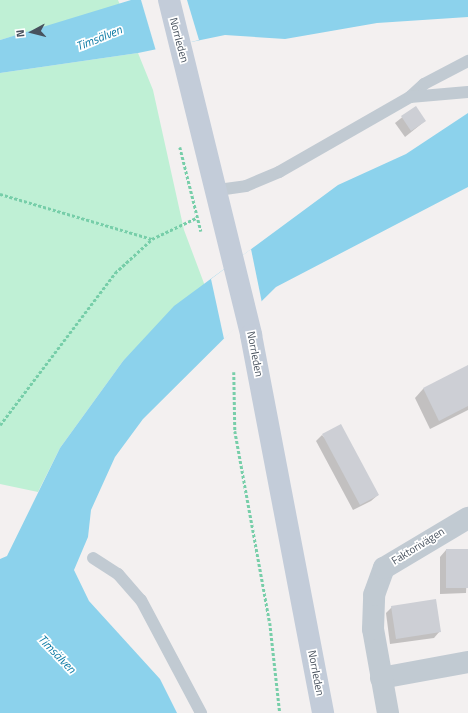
<!DOCTYPE html>
<meta charset="utf-8">
<style>
body{margin:0}
#map{position:relative;width:468px;height:713px;overflow:hidden;background:#f3f0f0;font-family:"Titillium Web",sans-serif}
div>[style]{position:absolute}
.green>*{inset:0;background:#bff0d5}
.water>*{inset:0;background:#8cd2ec}
.pier>*{inset:0;background:#f3f0f0}
.shadow>*{inset:0;background:#0003}
.building>*{inset:0;background:#cdcfd5}
.path>*{height:2.5px;margin-top:-1.25px;transform-origin:0;background:repeating-linear-gradient(90deg,#77cea9 0 3px,transparent 0 5px)}
.lane>*{height:12px;margin:-6px;padding:0 6px;transform-origin:6px;border-radius:6px;background:#c1cad2}
.street>*{height:22px;margin:-11px;padding:0 11px;transform-origin:11px;border-radius:11px;background:#c1cad2}
.secondary>*{height:22px;margin:-11px;padding:0 11px;transform-origin:11px;border-radius:11px;background:#c3ccd9}
span{translate:-50% -50%;white-space:nowrap;text-align:center;line-height:1.15;-webkit-text-stroke:3.5px #fff;paint-order:stroke}
.street-label{font-size:11px;color:#48525e}
.water-label{font-size:12px;color:#0c7ba5;font-style:italic}
.north{position:absolute;left:12px;top:12px;width:40px;height:40px;-webkit-text-stroke:3px #fff;paint-order:stroke;rotate:263deg;font-size:11px;font-weight:700;line-height:16px;text-align:center;color:#48525e}
.north::after{content:'';display:block;margin:auto;width:14px;height:18px;background:#48525e;clip-path:polygon(50% 0,100% 100%,50% 72%,0 100%)}
</style>
<div id="map">
<div class="green">
<div style="clip-path:polygon(0 0,118px 0,120px 5px,0 40px)"></div>
<div style="clip-path:polygon(138px 53px,153px 90px,184px 230px,205px 286px,123px 361px,60px 448px,38px 492px,0 484px,0 73px)"></div>
</div>
<div class="water">
<div style="clip-path:polygon(131px 0,468px 0,468px 17px,377px 23px,285px 39px,225px 35px,138px 53px,0 73px,0 40px)"></div>
<div style="clip-path:polygon(468px 113px,468px 187px,276px 287px,143px 419px,115px 457px,91px 510px,88px 537px,74px 570px,89px 601px,160px 679px,177px 713px,0 713px,0 559px,7px 556px,60px 448px,123px 361px,174px 306px,338px 185px,406px 154px)"></div>
</div>
<div class="pier">
<div style="clip-path:polygon(141px 0,187px 0,199px 40px,156px 51px)"></div>
<div style="clip-path:polygon(251px 249px,262px 303px,224px 339px,211px 279px)"></div>
</div>
<div class="shadow">
<div style="clip-path:polygon(415px 107px,425px 121px,405px 137px,395px 123px)"></div>
<div style="clip-path:polygon(468px 366px,468px 410px,430px 429px,415px 398px,423px 389px)"></div>
<div style="clip-path:polygon(322px 435px,378px 495px,371px 501px,353px 510px,316px 441px)"></div>
<div style="clip-path:polygon(446px 550px,468px 550px,466px 593px,440px 594px,440px 557px)"></div>
<div style="clip-path:polygon(392px 607px,440px 631px,434px 638px,390px 644px,386px 613px)"></div>
</div>
<div class="building">
<div style="clip-path:polygon(416px 106px,426px 121px,411px 131px,401px 116px)"></div>
<div style="clip-path:polygon(468px 365px,468px 406px,439px 421px,423px 388px)"></div>
<div style="clip-path:polygon(341px 424px,379px 495px,360px 505px,322px 434px)"></div>
<div style="clip-path:polygon(446px 549px,468px 549px,468px 588px,446px 588px)"></div>
<div style="clip-path:polygon(436px 599px,441px 632px,396px 639px,391px 606px)"></div>
</div>
<div class="path">
<div style="left:180px;top:147px;width:87px;rotate:76deg"></div>
<div style="left:0;top:194px;width:159px;rotate:16.5deg"></div>
<div style="left:234px;top:372px;width:59px;rotate:89deg"></div>
<div style="left:235px;top:431px;width:195px;rotate:79.7deg"></div>
<div style="left:270px;top:623px;width:91px;rotate:83.7deg"></div>
<div style="left:0;top:425px;width:191px;rotate:-52.9deg"></div>
<div style="left:115px;top:273px;width:50px;rotate:-42.6deg"></div>
<div style="left:152px;top:239px;width:49px;rotate:-25.5deg"></div>
</div>
<div class="lane">
<div style="left:410px;top:97px;width:19px;rotate:-43deg"></div>
<div style="left:424px;top:84px;width:50px;rotate:-27.6deg"></div>
<div style="left:218px;top:190px;width:28px;rotate:-8deg"></div>
<div style="left:246px;top:186px;width:36px;rotate:-23deg"></div>
<div style="left:279px;top:172px;width:151px;rotate:-29.8deg"></div>
<div style="left:410px;top:97px;width:58px;rotate:-4.9deg"></div>
<div style="left:93px;top:558px;width:30px;rotate:33deg"></div>
<div style="left:118px;top:574px;width:35px;rotate:49deg"></div>
<div style="left:141px;top:600px;width:128px;rotate:62deg"></div>
</div>
<div class="street">
<div style="left:381px;top:678px;width:88px;rotate:-10.4deg"></div>
<div style="left:388px;top:713px;width:85px;rotate:-100.1deg"></div>
<div style="left:373px;top:629px;width:34px;rotate:-88deg"></div>
<div style="left:374px;top:595px;width:29px;rotate:-70deg"></div>
<div style="left:384px;top:568px;width:98px;rotate:-30.8deg"></div>
</div>
<div class="secondary">
<div style="left:169px;top:0;width:345px;rotate:76.2deg"></div>
<div style="left:251px;top:335px;width:385px;rotate:79.2deg"></div>
</div>
<div class="street-label">
<span style="left:179px;top:40px;rotate:75deg">Norrleden</span>
<span style="left:255px;top:354px;rotate:79deg">Norrleden</span>
<span style="left:418px;top:546px;rotate:-32deg">Faktorivägen</span>
<span style="left:316px;top:673px;rotate:79deg">Norrleden</span>
</div>
<div class="water-label">
<span style="left:99px;top:38px;rotate:-22deg">Timsälven</span>
<span style="left:57px;top:654px;rotate:46deg">Timsälven</span>
</div>
<div class="north">N</div>
</div>
